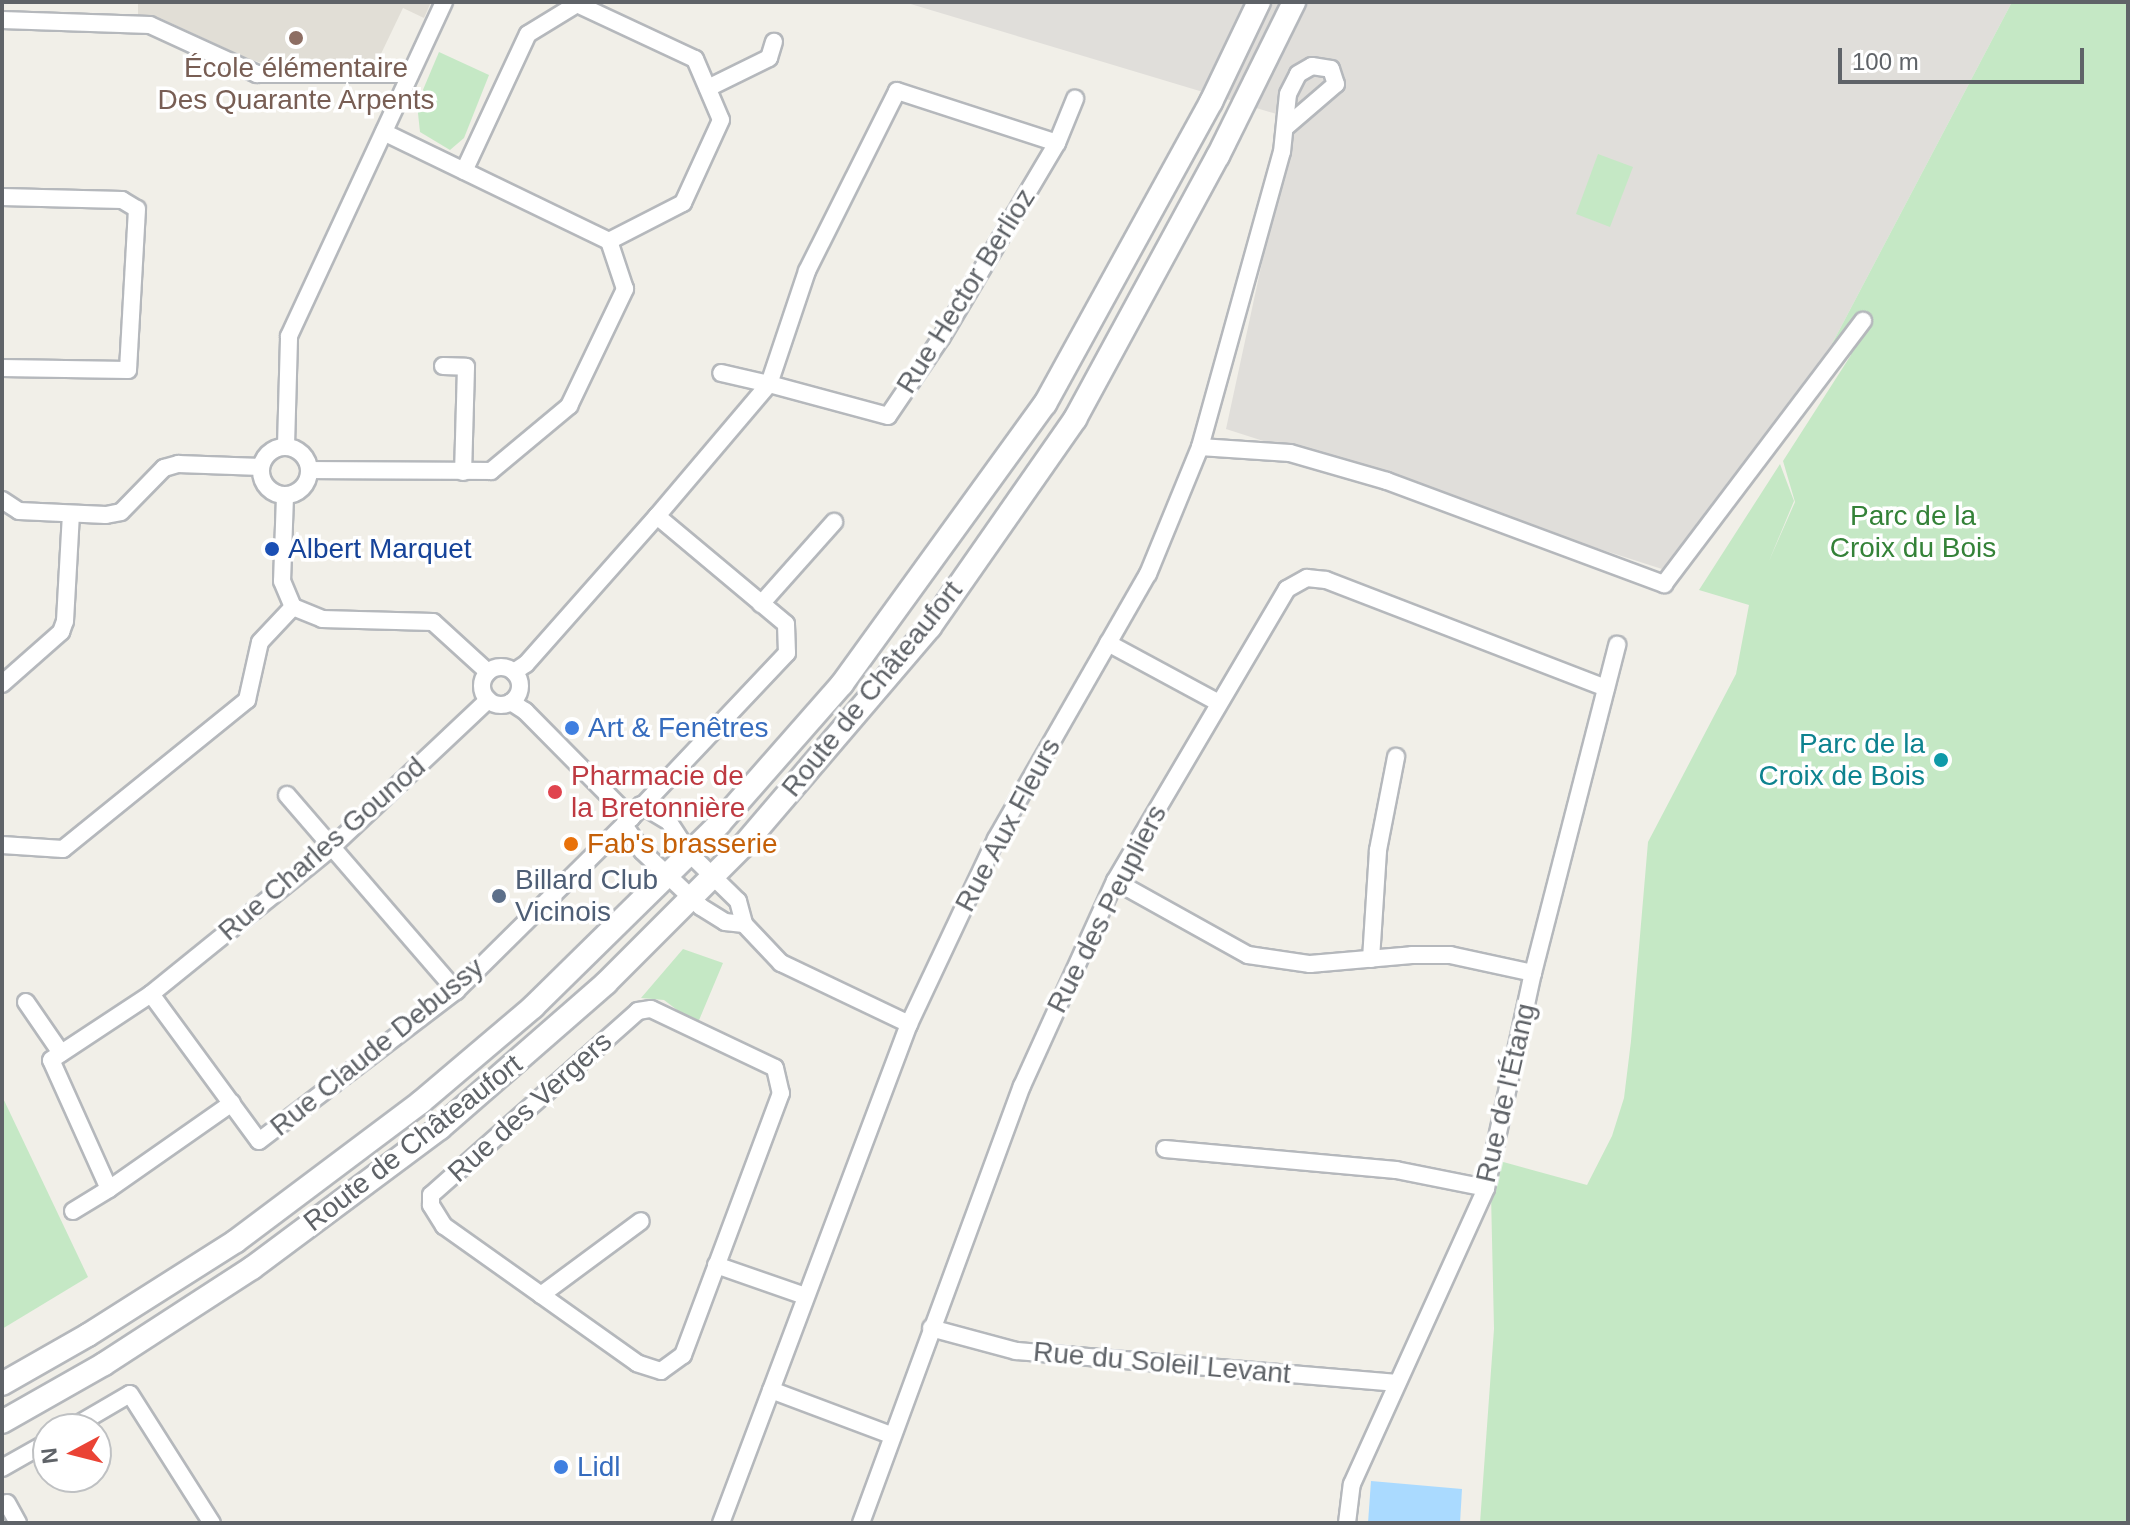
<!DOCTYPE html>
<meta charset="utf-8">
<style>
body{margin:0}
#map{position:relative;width:2130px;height:1525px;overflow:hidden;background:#f1efe8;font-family:Helvetica,sans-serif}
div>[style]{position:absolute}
.industrial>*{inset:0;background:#e0deda}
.education>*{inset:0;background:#e1ded6}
.green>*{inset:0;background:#c5e8c5}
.water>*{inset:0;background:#aadaff}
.roads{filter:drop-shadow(2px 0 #b5b8bc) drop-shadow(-2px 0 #b5b8bc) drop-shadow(0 2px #b5b8bc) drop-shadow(0 -2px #b5b8bc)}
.minor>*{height:16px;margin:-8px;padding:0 8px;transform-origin:8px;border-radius:8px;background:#fff}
.minor>.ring{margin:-8px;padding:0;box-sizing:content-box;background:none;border:16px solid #fff;border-radius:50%}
.secondary>*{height:22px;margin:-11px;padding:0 11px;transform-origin:11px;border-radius:11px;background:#fff}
.dots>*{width:22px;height:22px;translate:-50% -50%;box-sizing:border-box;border:4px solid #fff;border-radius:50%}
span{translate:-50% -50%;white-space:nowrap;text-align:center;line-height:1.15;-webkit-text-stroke:7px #fff;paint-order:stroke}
.education-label{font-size:28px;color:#785e54}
.street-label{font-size:28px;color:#5f6368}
.park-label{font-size:28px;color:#348238}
.transit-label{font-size:28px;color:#164399}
.left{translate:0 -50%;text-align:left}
.shop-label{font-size:28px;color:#366cbe}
.culture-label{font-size:28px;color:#0d838f}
.right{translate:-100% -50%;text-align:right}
.health-label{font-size:28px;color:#be3a42}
.food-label{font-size:28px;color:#c56008}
.service-label{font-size:28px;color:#4e5e75}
.frame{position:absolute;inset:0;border:4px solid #5f6368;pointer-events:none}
.north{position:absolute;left:32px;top:1413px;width:80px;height:80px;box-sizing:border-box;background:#fff;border:2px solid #bfc1c3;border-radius:50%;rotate:263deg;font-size:22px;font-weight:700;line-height:32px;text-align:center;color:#5f6368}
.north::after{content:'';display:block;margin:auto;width:28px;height:36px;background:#ea4335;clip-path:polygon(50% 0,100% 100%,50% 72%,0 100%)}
.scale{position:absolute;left:1838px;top:48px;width:246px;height:36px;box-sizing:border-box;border:4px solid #5f6368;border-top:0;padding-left:10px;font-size:24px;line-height:28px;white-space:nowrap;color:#5f6368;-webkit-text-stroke:6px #fff;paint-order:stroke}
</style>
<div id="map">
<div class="industrial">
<div style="clip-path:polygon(904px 2px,2012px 2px,1832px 344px,1662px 569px,1226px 429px,1293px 119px)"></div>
</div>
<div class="education">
<div style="clip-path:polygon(138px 2px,431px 2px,424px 18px,403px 8px,379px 58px,367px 64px,266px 64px,251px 60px,156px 16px,138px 15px)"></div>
</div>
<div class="green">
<div style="clip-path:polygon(2012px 2px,2128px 2px,2128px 1523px,1480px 1523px,1494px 1329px,1491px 1194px,1496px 1160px,1587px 1185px,1612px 1136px,1624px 1098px,1631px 1041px,1648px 842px,1736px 674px,1749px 605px,1699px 590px,1780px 464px,1794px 501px,1769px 561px,1795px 502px,1783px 461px,1851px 355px,1832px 344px)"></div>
<div style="clip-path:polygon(439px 52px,489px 75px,464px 138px,450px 150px,420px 132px,417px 104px)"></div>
<div style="clip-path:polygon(1598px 154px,1633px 167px,1610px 227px,1576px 214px)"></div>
<div style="clip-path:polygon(683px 949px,723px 963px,697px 1025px,664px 1000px,641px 998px)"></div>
<div style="clip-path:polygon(2px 1096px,88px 1277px,2px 1329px)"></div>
</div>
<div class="water">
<div style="clip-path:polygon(1371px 1481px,1462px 1489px,1460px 1523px,1368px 1523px)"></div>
</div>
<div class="roads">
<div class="minor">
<div style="left:2px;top:20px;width:148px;rotate:1.9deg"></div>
<div style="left:150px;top:25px;width:118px;rotate:24.6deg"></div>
<div style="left:257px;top:74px;width:153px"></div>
<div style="left:708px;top:88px;width:68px;rotate:-26.2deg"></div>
<div style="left:769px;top:58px;width:17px;rotate:-73deg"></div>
<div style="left:1057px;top:143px;width:48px;rotate:-67.8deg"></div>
<div style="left:464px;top:171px;width:151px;rotate:-65deg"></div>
<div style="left:528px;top:34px;width:57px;rotate:-31.5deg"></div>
<div style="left:577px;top:4px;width:130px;rotate:25deg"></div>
<div style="left:695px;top:59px;width:66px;rotate:66.9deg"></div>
<div style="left:721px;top:120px;width:91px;rotate:114.6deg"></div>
<div style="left:683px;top:203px;width:83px;rotate:152.8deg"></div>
<div style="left:2px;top:197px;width:120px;rotate:1.4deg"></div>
<div style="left:122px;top:200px;width:17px;rotate:31deg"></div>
<div style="left:137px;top:209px;width:161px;rotate:93.2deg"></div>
<div style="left:128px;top:370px;width:126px;rotate:-179.1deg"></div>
<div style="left:443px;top:366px;width:23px;rotate:2deg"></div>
<div style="left:466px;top:367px;width:105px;rotate:91.6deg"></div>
<div style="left:286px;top:446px;width:110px;rotate:-88.4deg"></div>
<div style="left:289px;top:336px;width:368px;rotate:-65.1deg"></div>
<div class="ring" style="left:261px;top:447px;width:32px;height:32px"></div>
<div style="left:1200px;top:447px;width:90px;rotate:3.8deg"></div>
<div style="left:1290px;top:453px;width:101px;rotate:16.1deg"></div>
<div style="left:1387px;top:481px;width:296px;rotate:20.4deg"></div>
<div style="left:1664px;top:584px;width:330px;rotate:-52.9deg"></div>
<div style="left:310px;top:470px;width:181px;rotate:0.3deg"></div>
<div style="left:491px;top:471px;width:102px;rotate:-39.8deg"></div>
<div style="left:569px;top:406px;width:130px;rotate:-64.4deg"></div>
<div style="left:625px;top:289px;width:51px;rotate:-108.4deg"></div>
<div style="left:609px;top:241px;width:250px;rotate:-154.2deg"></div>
<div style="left:285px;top:496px;width:85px;rotate:92deg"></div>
<div style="left:282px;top:581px;width:28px;rotate:67deg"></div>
<div style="left:293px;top:607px;width:31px;rotate:22deg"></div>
<div style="left:322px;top:619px;width:111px;rotate:1.5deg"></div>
<div style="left:433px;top:622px;width:74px;rotate:42.3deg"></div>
<div style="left:2px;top:500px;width:20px;rotate:33deg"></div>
<div style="left:19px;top:511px;width:87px;rotate:2.6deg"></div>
<div style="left:106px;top:515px;width:15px;rotate:-11deg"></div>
<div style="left:121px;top:512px;width:62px;rotate:-45.7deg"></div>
<div style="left:164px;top:468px;width:15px;rotate:-16deg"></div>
<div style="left:178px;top:464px;width:83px;rotate:2.1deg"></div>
<div style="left:761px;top:604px;width:110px;rotate:-48.3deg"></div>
<div style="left:1108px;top:643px;width:124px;rotate:28.4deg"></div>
<div class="ring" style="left:482px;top:667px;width:22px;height:22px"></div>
<div style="left:514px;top:672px;width:14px;rotate:-34deg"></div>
<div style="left:526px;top:664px;width:198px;rotate:-48.5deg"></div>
<div style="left:657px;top:516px;width:173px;rotate:-49.7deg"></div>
<div style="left:769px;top:384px;width:119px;rotate:-71.4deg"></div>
<div style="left:807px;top:271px;width:201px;rotate:-63.4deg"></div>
<div style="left:897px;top:91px;width:168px;rotate:18deg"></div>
<div style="left:1057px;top:143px;width:227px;rotate:120.7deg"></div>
<div style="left:941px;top:338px;width:94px;rotate:124.2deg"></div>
<div style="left:888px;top:416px;width:123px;rotate:-164.9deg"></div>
<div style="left:769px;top:384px;width:49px;rotate:-167.1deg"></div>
<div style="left:2px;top:684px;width:79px;rotate:-41.4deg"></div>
<div style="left:61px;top:632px;width:12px;rotate:-70deg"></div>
<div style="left:65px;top:621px;width:106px;rotate:-86.8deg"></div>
<div style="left:511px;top:702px;width:17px;rotate:33deg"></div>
<div style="left:525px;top:711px;width:151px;rotate:45.3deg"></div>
<div style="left:287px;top:795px;width:259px;rotate:49.2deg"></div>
<div style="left:641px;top:805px;width:33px;rotate:31deg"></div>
<div style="left:669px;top:822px;width:38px;rotate:57deg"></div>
<div style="left:690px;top:854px;width:67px;rotate:44.4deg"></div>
<div style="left:738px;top:901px;width:24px;rotate:75deg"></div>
<div style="left:744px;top:924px;width:54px;rotate:46.5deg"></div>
<div style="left:781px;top:963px;width:142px;rotate:25.5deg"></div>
<div style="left:624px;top:825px;width:32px;rotate:55deg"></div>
<div style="left:642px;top:851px;width:81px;rotate:43.5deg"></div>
<div style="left:701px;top:907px;width:28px;rotate:32deg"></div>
<div style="left:725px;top:922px;width:19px;rotate:6deg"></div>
<div style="left:2px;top:845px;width:61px;rotate:3.8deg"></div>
<div style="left:63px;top:849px;width:237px;rotate:-39deg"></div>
<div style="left:247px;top:700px;width:59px;rotate:-77.4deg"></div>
<div style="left:260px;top:642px;width:48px;rotate:-46.7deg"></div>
<div style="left:1115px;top:881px;width:152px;rotate:29.1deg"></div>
<div style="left:1248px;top:955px;width:63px;rotate:8.3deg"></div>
<div style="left:1310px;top:964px;width:102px;rotate:-5deg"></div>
<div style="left:1412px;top:955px;width:38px"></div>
<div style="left:1450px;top:955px;width:85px;rotate:12.2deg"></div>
<div style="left:1371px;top:959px;width:109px;rotate:-86.3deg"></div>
<div style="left:1378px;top:850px;width:95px;rotate:-79deg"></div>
<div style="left:151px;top:994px;width:182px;rotate:53.7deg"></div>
<div style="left:259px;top:1141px;width:248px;rotate:-37.3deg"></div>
<div style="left:456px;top:991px;width:246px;rotate:-44.7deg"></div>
<div style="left:631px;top:818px;width:227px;rotate:-46.6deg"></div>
<div style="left:787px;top:653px;width:29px;rotate:-92deg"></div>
<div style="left:786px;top:624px;width:168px;rotate:-140.1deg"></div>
<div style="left:26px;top:1002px;width:62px;rotate:55.5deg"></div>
<div style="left:651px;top:1009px;width:137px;rotate:25.4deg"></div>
<div style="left:775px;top:1068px;width:26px;rotate:77deg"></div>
<div style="left:781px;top:1093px;width:280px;rotate:110.5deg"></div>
<div style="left:683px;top:1355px;width:27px;rotate:144deg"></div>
<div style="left:661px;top:1371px;width:25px;rotate:-162deg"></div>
<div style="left:637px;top:1363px;width:237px;rotate:-144.6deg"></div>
<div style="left:444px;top:1226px;width:25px;rotate:-122deg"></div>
<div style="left:431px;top:1205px;width:10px;rotate:-90deg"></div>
<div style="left:431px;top:1195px;width:277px;rotate:-41.6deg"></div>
<div style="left:638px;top:1011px;width:13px;rotate:-9deg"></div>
<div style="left:232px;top:1103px;width:150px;rotate:145deg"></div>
<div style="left:109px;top:1189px;width:141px;rotate:-114.2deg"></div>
<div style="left:51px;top:1060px;width:120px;rotate:-33.4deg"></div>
<div style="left:151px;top:994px;width:232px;rotate:-39deg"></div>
<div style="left:331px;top:848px;width:216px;rotate:-43.3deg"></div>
<div style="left:1165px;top:1149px;width:232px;rotate:5.2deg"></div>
<div style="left:1396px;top:1170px;width:92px;rotate:11.3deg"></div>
<div style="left:73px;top:1211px;width:42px;rotate:-31.4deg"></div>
<div style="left:716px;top:1265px;width:94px;rotate:19.2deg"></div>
<div style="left:541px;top:1295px;width:124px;rotate:-36.5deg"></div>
<div style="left:931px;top:1328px;width:88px;rotate:15.1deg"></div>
<div style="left:1016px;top:1351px;width:381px;rotate:4.8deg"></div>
<div style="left:771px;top:1390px;width:128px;rotate:20.6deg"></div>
<div style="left:70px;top:1429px;width:69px;rotate:-30.3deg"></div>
<div style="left:130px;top:1394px;width:153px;rotate:57.6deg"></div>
<div style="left:2px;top:1468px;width:53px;rotate:-29.5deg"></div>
<div style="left:7px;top:1503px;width:23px;rotate:61deg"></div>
<div style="left:721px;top:1523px;width:533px;rotate:-69.36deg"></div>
<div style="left:909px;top:1024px;width:204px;rotate:-64.8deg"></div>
<div style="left:996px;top:839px;width:305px;rotate:-60.2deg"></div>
<div style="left:1148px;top:574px;width:137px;rotate:-67.7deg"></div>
<div style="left:1200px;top:447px;width:306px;rotate:-74.5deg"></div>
<div style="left:1282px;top:152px;width:58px;rotate:-84.1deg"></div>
<div style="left:1288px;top:94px;width:22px;rotate:-63deg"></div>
<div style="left:1298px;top:74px;width:16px;rotate:-30deg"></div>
<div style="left:1312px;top:66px;width:19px;rotate:9deg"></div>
<div style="left:1331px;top:69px;width:16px;rotate:72deg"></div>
<div style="left:1336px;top:84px;width:66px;rotate:139.3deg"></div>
<div style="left:861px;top:1523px;width:466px;rotate:-69.8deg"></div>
<div style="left:1022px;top:1086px;width:225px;rotate:-65.6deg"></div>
<div style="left:1115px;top:881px;width:339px;rotate:-59.5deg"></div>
<div style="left:1287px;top:589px;width:23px;rotate:-29deg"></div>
<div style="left:1307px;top:578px;width:19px;rotate:6deg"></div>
<div style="left:1326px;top:580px;width:300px;rotate:21.1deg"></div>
<div style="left:1347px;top:1523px;width:39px;rotate:-83deg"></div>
<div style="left:1352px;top:1484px;width:325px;rotate:-65.6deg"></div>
<div style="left:1486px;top:1188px;width:220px;rotate:-77.7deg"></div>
<div style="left:1533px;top:973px;width:339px;rotate:-75.6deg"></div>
</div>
<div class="secondary">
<div style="left:2px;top:1384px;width:99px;rotate:-29.7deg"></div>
<div style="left:88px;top:1335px;width:175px;rotate:-32.4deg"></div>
<div style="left:236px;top:1241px;width:231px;rotate:-36.9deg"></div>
<div style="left:421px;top:1102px;width:147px;rotate:-40.3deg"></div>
<div style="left:533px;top:1007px;width:261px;rotate:-44.5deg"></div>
<div style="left:719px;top:824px;width:186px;rotate:-48.7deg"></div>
<div style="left:842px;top:684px;width:346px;rotate:-54.1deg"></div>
<div style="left:1045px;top:404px;width:345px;rotate:-61.2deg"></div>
<div style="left:1211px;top:102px;width:111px;rotate:-64.4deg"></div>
<div style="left:2px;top:1422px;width:117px;rotate:-29.6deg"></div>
<div style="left:104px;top:1364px;width:176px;rotate:-33deg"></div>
<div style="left:252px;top:1268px;width:234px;rotate:-36.7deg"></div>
<div style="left:440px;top:1128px;width:220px;rotate:-41.1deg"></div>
<div style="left:606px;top:983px;width:194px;rotate:-45deg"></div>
<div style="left:743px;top:846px;width:288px;rotate:-49.5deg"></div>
<div style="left:930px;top:627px;width:254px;rotate:-55.1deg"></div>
<div style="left:1075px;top:419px;width:299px;rotate:-61.5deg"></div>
<div style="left:1218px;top:156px;width:172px;rotate:-63.7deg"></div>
</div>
</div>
<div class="dots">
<div style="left:296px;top:38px;background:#8d6e63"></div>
<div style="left:272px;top:549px;background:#1a4fb4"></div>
<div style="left:572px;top:728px;background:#3f7fe0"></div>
<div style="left:1941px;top:760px;background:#0f9aa8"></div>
<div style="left:555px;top:792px;background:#e0444e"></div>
<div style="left:571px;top:844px;background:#e8710a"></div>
<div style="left:499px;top:896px;background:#5c6f8a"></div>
<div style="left:561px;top:1467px;background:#3f7fe0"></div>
</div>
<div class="education-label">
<span style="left:296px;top:84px">École élémentaire<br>Des Quarante Arpents</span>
</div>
<div class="street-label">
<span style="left:966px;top:291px;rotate:-58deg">Rue Hector Berlioz</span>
<span style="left:872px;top:689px;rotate:-51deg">Route de Châteaufort</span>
<span style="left:1008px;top:825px;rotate:-62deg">Rue Aux Fleurs</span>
<span style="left:322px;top:849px;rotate:-41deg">Rue Charles Gounod</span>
<span style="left:1107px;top:909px;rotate:-63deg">Rue des Peupliers</span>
<span style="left:377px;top:1047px;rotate:-39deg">Rue Claude Debussy</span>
<span style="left:1506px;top:1093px;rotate:-77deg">Rue de l'Étang</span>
<span style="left:530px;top:1107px;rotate:-42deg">Rue des Vergers</span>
<span style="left:413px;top:1143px;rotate:-38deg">Route de Châteaufort</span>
<span style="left:1162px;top:1363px;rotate:5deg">Rue du Soleil Levant</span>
</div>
<div class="park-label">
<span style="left:1913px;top:532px">Parc de la<br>Croix du Bois</span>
</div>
<div class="transit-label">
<span class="left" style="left:288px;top:549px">Albert Marquet</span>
</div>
<div class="shop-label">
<span class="left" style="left:588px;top:728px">Art &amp; Fenêtres</span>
<span class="left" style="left:577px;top:1467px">Lidl</span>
</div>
<div class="culture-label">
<span class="right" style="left:1925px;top:760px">Parc de la<br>Croix de Bois</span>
</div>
<div class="health-label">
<span class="left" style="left:571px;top:792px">Pharmacie de<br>la Bretonnière</span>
</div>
<div class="food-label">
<span class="left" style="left:587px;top:844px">Fab's brasserie</span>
</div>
<div class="service-label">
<span class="left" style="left:515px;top:896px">Billard Club<br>Vicinois</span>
</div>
<div class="frame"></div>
<div class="north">N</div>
<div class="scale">100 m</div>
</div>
